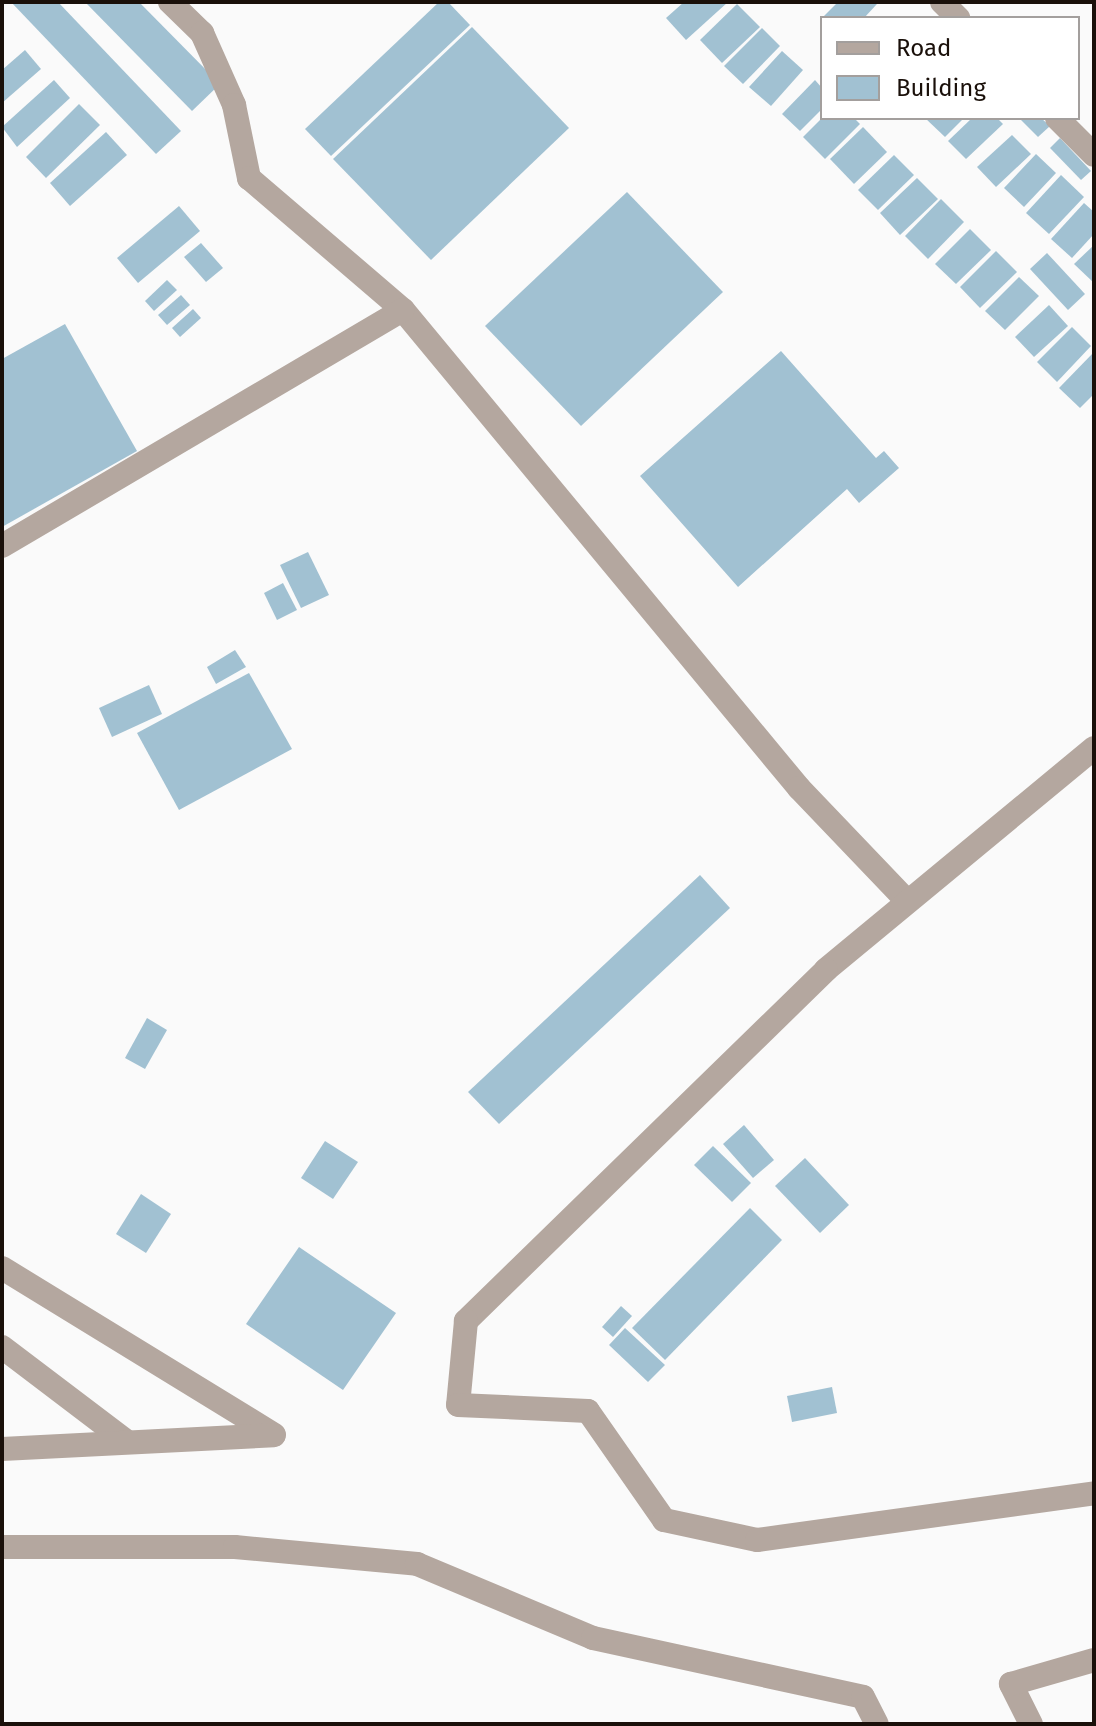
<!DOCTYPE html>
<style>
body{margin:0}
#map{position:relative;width:1096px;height:1726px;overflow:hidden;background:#fafafa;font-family:"Fira Sans",sans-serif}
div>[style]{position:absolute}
.building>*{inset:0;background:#a1c1d2}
.minor>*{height:24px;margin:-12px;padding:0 12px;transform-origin:12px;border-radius:12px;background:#b4a79f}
span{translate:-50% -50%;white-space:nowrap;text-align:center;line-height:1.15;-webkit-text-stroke:6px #fff;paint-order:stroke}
.frame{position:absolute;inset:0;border:4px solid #1a100a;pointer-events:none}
.legend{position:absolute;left:820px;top:16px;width:260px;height:104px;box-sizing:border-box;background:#fff;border:2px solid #a39f9d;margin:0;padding:10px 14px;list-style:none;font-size:24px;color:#1a100a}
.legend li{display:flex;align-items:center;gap:16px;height:40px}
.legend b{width:40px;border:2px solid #a39f9d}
</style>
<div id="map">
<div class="building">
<div style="clip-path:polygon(11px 2px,58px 2px,181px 131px,156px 154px)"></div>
<div style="clip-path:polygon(85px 2px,139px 2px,220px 84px,192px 111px)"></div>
<div style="clip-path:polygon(439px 2px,448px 2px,470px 25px,331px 156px,305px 129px)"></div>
<div style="clip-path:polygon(684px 2px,728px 2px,686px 40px,666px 18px)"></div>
<div style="clip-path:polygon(838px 2px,875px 2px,877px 4px,864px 18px,822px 18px)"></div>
<div style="clip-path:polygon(737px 4px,760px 27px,722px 63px,700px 40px)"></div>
<div style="clip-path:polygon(472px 27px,569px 128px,431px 260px,333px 159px)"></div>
<div style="clip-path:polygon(762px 28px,780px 46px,743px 84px,724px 66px)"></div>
<div style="clip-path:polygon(25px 50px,41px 69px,2px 103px,2px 70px)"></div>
<div style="clip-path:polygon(782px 51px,803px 70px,771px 106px,749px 87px)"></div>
<div style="clip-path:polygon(54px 80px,70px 98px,17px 147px,2px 127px)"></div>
<div style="clip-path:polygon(815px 80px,822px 88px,822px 109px,800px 131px,782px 114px)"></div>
<div style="clip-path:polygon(79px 104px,100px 125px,46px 178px,26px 157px)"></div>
<div style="clip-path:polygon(822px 118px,854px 118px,860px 124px,825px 159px,803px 137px)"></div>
<div style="clip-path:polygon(925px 118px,964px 118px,945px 137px)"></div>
<div style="clip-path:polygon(972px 118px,997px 118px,1003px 124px,966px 159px,948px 141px)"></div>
<div style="clip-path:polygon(1019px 118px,1041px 118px,1050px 126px,1038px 137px)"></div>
<div style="clip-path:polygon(863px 127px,887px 152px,854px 184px,830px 159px)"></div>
<div style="clip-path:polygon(106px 132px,127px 155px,70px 206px,50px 183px)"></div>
<div style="clip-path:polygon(1012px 135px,1031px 154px,996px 187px,977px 167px)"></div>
<div style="clip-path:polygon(1060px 138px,1091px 171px,1081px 180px,1050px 148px)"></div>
<div style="clip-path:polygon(1036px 154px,1056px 173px,1024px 207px,1004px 188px)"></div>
<div style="clip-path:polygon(894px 155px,914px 175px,878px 210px,858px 190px)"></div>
<div style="clip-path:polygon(1061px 175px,1084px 197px,1049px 234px,1026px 213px)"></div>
<div style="clip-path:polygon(917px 178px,938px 199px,900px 235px,880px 213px)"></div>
<div style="clip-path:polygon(627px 192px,723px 292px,581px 426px,485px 326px)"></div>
<div style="clip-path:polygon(941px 199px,964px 222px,928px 259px,905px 236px)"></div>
<div style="clip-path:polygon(1084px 203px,1094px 212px,1094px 234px,1072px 258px,1051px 239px)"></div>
<div style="clip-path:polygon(179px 206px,200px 231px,138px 283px,117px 258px)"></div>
<div style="clip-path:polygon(970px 229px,991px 250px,956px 284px,935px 264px)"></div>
<div style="clip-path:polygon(201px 243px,223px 268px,206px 282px,184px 257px)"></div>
<div style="clip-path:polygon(1094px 245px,1094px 283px,1074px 264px)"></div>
<div style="clip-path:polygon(996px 251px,1017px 272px,980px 308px,960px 287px)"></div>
<div style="clip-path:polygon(1047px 253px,1085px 294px,1068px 310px,1030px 269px)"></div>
<div style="clip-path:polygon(1019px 277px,1039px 296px,1005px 330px,985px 311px)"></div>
<div style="clip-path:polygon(167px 280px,177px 290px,154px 311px,145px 301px)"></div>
<div style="clip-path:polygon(181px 295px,190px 305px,167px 325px,158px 315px)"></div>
<div style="clip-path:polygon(1049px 305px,1068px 326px,1034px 357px,1015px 337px)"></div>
<div style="clip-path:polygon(193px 309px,201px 318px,180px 337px,172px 328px)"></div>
<div style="clip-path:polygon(65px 324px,137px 451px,2px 527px,2px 359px)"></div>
<div style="clip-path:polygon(1072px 327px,1091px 346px,1057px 382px,1037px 362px)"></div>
<div style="clip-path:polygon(781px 351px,876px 458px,884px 451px,899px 468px,859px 503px,847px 489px,738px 587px,640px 476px)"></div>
<div style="clip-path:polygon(1094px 352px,1094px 394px,1080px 408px,1059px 388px)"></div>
<div style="clip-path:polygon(308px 552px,329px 595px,301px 608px,280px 565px)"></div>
<div style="clip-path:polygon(283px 583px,297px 610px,277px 620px,264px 593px)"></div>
<div style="clip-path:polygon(235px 650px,246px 667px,216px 684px,207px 667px)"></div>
<div style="clip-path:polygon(249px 673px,292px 749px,179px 810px,137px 733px)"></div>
<div style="clip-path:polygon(149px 685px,162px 714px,112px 737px,99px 708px)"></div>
<div style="clip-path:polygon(700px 875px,730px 908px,499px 1124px,468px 1092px)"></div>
<div style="clip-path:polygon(147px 1018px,167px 1030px,145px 1069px,125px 1058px)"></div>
<div style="clip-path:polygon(744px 1125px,774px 1160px,753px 1178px,723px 1144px)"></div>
<div style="clip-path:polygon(325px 1141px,358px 1162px,333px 1199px,301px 1178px)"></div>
<div style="clip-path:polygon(713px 1146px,751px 1183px,732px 1202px,694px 1165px)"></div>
<div style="clip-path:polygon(805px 1158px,849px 1205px,820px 1233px,775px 1186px)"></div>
<div style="clip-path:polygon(141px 1194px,171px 1214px,146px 1253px,116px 1234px)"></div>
<div style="clip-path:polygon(750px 1208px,782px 1240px,665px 1360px,632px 1328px)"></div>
<div style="clip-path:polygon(299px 1247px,396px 1313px,343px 1390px,246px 1324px)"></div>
<div style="clip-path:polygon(621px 1306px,632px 1316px,613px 1337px,602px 1327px)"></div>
<div style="clip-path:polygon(625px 1328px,665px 1365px,648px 1382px,609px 1345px)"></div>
<div style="clip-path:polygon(832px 1387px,837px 1413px,792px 1422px,787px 1396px)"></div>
</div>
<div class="minor">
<div style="left:170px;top:2px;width:45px;rotate:44.1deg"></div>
<div style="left:202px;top:33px;width:79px;rotate:66deg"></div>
<div style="left:234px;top:105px;width:75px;rotate:78.4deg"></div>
<div style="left:249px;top:178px;width:203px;rotate:40.6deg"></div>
<div style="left:403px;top:310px;width:621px;rotate:50.36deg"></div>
<div style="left:799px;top:788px;width:156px;rotate:46.3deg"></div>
<div style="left:942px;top:2px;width:23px;rotate:45deg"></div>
<div style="left:1057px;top:118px;width:52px;rotate:45deg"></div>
<div style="left:2px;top:546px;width:465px;rotate:-30.5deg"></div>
<div style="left:1094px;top:748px;width:348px;rotate:140.4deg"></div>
<div style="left:826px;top:970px;width:503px;rotate:135.73deg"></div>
<div style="left:466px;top:1321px;width:84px;rotate:95.4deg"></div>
<div style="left:458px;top:1405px;width:130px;rotate:2.6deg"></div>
<div style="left:588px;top:1411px;width:133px;rotate:55.1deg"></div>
<div style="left:664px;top:1520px;width:95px;rotate:12.1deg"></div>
<div style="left:757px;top:1540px;width:340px;rotate:-7.9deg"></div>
<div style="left:2px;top:1268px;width:319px;rotate:31.5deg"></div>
<div style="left:2px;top:1347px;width:157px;rotate:37.2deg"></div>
<div style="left:2px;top:1449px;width:272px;rotate:-2.9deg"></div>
<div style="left:2px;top:1547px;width:233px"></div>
<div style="left:235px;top:1547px;width:183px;rotate:5.3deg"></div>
<div style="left:417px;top:1564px;width:191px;rotate:22.8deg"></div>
<div style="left:593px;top:1638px;width:276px;rotate:12.3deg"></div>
<div style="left:863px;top:1697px;width:30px;rotate:63deg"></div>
<div style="left:1031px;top:1724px;width:45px;rotate:-116.6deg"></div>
<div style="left:1011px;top:1684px;width:86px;rotate:-16.1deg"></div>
</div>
<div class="frame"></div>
<ul class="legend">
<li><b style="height:10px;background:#b4a79f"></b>Road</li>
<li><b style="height:22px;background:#a1c1d2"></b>Building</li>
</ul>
</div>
